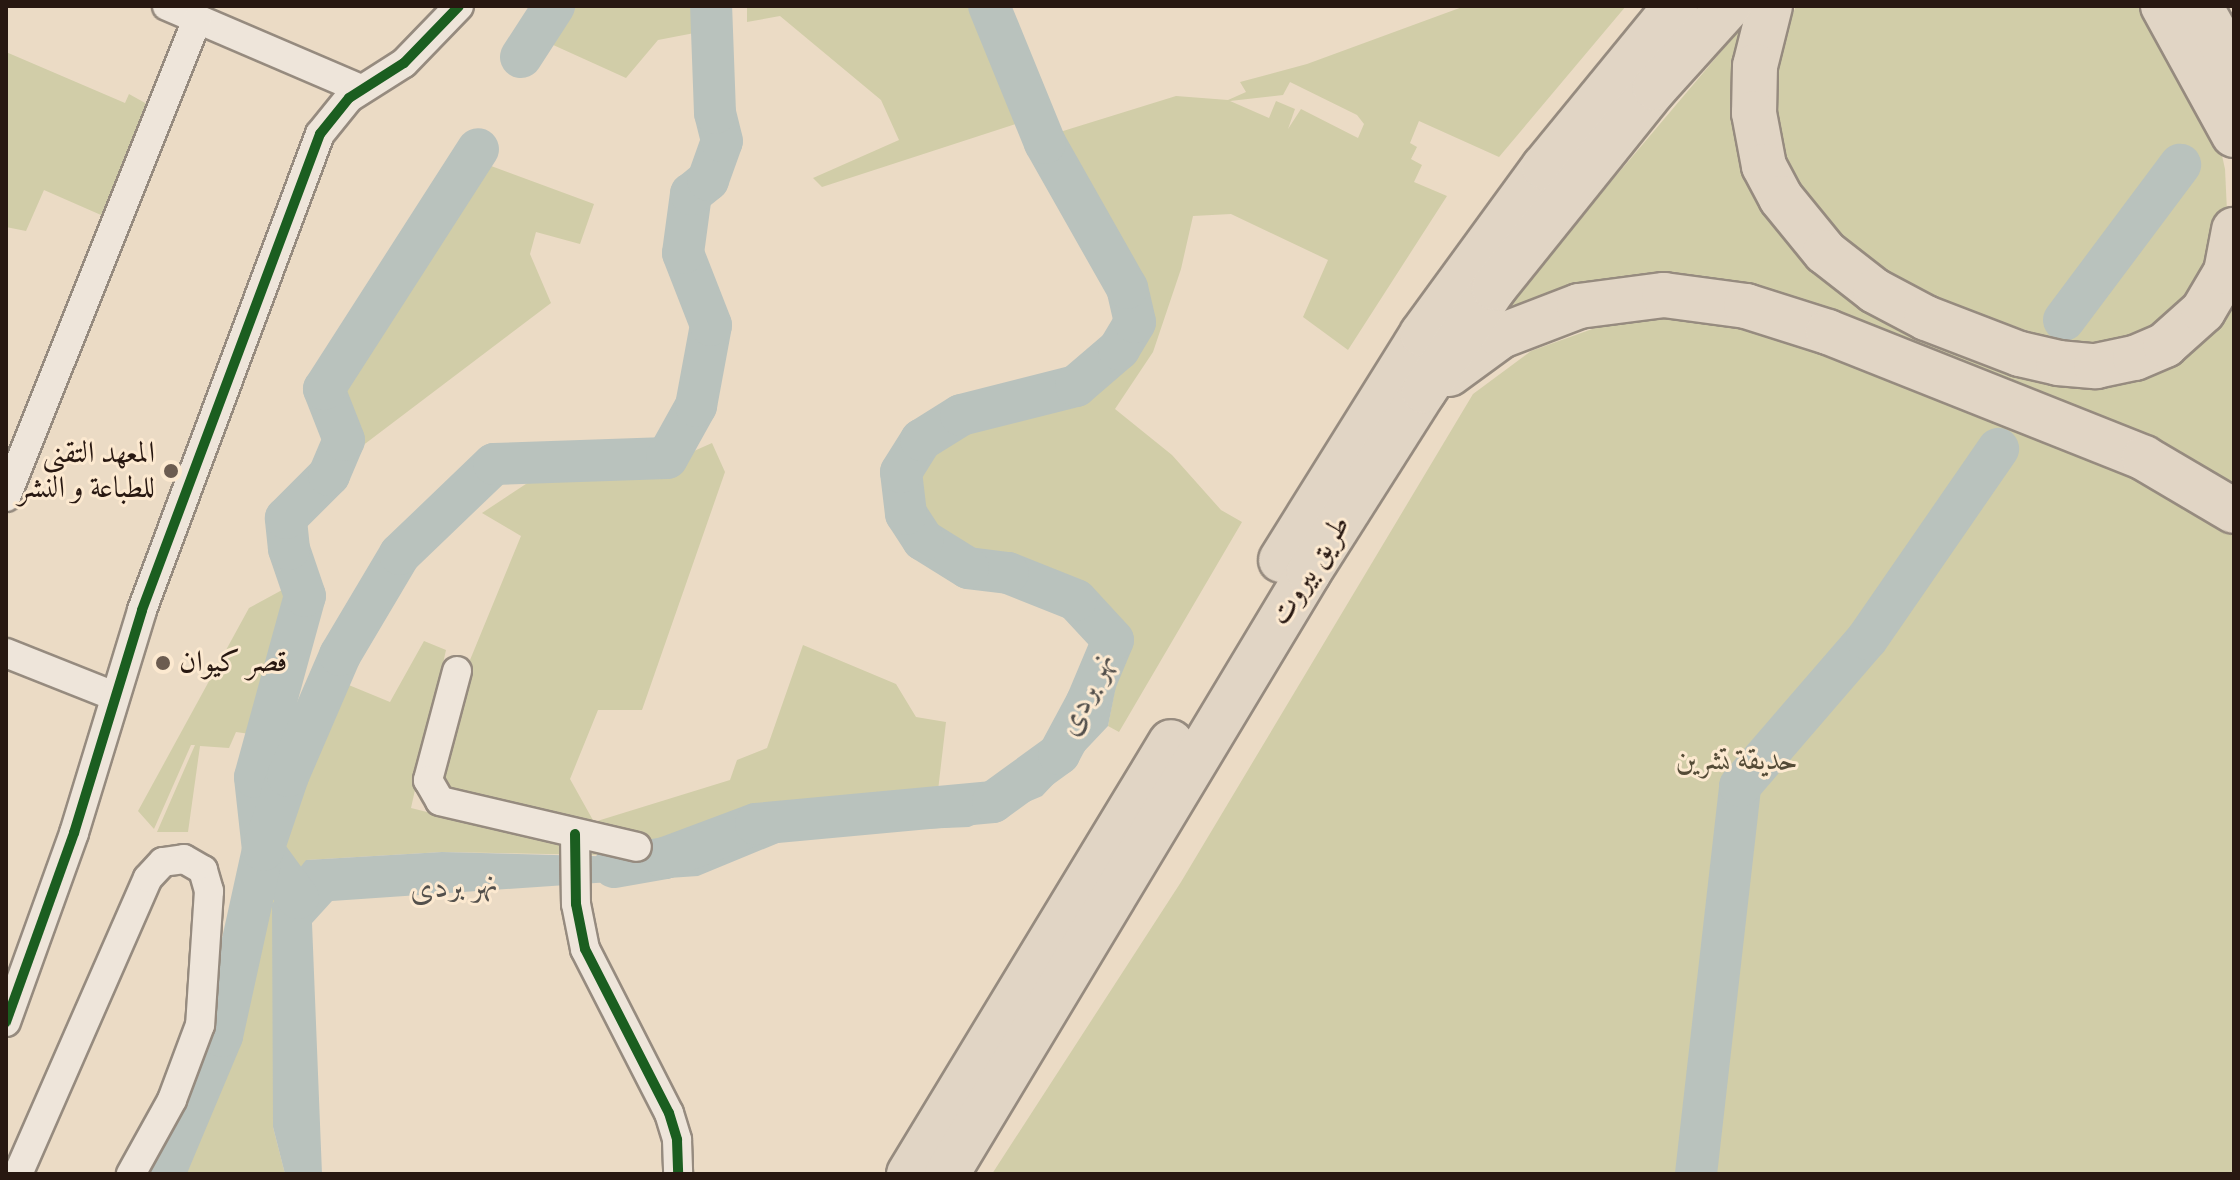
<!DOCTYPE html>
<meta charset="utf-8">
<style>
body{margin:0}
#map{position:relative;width:2240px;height:1180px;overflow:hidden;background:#ebdbc5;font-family:"IM FELL DW Pica",Amiri,serif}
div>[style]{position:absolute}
.green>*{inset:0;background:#d1cda8}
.water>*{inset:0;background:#b9c2bd}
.river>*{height:42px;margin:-21px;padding:0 21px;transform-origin:21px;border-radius:21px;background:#b9c2bd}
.roads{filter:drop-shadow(2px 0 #968b7f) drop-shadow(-2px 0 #968b7f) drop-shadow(0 2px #968b7f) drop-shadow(0 -2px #968b7f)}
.street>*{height:28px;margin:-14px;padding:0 14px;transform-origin:14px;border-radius:14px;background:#eee5da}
.primary>*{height:44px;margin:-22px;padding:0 22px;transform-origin:22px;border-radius:22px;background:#e1d5c5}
.cycleway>*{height:10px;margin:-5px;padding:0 5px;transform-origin:5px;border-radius:5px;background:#1b5e20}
.dots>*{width:22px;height:22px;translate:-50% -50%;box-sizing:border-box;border:4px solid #fce9d0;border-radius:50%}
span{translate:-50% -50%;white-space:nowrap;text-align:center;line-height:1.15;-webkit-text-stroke:6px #fce9d0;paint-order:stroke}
.poi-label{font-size:30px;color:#281811}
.right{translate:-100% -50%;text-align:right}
.left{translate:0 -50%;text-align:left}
.street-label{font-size:30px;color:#281811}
.park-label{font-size:30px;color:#544b37;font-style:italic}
.water-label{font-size:32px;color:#53504c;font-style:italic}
.frame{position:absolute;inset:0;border:8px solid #281811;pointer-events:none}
</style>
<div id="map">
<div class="green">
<div style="clip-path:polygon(566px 6px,709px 6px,710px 30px,658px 40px,626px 78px,540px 39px)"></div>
<div style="clip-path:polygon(747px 6px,977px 6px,1019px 123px,822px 187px,813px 178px,899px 140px,881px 100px,780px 16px,747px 22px)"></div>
<div style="clip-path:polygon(evenodd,1465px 6px,1626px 6px,1499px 157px,1419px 121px,1410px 143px,1417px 147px,1411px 159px,1422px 165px,1414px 182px,1447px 196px,1348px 350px,1303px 317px,1328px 260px,1231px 214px,1193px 216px,1181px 269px,1153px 352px,1115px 409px,1172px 455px,1221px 510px,1242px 522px,1119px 732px,1108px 726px,1123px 647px,1076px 600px,1008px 573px,968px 568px,923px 540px,906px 514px,901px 472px,921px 440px,961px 415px,1076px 386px,1084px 391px,1142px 325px,1151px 303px,1047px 136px,1176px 96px,1228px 100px,1246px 92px,1240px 82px,1307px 64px,1465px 6px,1290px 82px,1357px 115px,1364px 124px,1358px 138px,1301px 109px,1288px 129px,1295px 109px,1276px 101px,1269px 118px,1230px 101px,1283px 95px,1290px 82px)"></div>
<div style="clip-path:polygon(1796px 6px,2145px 6px,2217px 133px,2225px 169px,2228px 233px,2203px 290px,2136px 341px,2076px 347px,1961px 308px,1867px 262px,1821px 224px,1780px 153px,1772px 120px,1777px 52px)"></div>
<div style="clip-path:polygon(1747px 21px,1803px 245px,2087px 376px,2234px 287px,2234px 492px,1750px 287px,1495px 319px)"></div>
<div style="clip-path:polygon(6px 52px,125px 103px,129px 94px,174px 119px,118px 254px,94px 246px,101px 215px,44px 190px,26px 231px,6px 227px)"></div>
<div style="clip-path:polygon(475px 160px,594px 204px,580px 244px,536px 232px,530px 254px,551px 303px,341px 462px,349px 438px,330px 389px)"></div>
<div style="clip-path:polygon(1659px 314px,1737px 320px,2128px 469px,2234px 530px,2234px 1174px,992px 1174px,1181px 882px,1473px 394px,1531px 351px,1595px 328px)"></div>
<div style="clip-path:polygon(712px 443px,725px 472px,642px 710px,598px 710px,570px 779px,594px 822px,730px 780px,737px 760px,767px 748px,803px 645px,896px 684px,916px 717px,946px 722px,937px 799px,752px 816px,646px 852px,454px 800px,436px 766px,470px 660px,521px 536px,482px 513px,532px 480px,667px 463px)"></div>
<div style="clip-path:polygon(295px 583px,298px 599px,257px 727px,250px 734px,236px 732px,229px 748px,200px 746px,188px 832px,157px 832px,195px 745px,191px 745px,154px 829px,138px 811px,249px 608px)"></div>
<div style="clip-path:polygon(424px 641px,446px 650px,411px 808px,599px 855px,442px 852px,306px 860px,273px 1127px,285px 1174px,174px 1174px,238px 1040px,261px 899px,339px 681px,390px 702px)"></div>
</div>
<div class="water">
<div style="clip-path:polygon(1076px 600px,1124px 647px,1108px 726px,1042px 796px,969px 827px,800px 834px,698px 876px,332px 901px,312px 923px,322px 1174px,285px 1174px,273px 1127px,272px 904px,306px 860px,442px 852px,665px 858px,756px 824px,993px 802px,1059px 754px,1113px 640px)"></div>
</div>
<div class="river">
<div style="left:521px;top:57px;width:61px;rotate:-57.1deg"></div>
<div style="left:2064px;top:320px;width:194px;rotate:-53.2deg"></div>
<div style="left:614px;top:867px;width:52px;rotate:-10deg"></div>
<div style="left:665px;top:858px;width:97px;rotate:-20.5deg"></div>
<div style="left:756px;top:824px;width:238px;rotate:-5.3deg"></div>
<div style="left:993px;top:802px;width:82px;rotate:-36deg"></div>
<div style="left:1059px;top:754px;width:59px;rotate:-61.7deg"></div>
<div style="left:1087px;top:702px;width:67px;rotate:-67.2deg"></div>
<div style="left:1113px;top:640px;width:54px;rotate:-132.8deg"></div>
<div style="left:1076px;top:600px;width:73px;rotate:-158.3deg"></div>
<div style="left:1008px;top:573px;width:40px;rotate:-172.9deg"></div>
<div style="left:968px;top:568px;width:53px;rotate:-148.1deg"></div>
<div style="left:923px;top:540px;width:31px;rotate:-123deg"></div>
<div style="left:906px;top:514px;width:42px;rotate:-96.8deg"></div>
<div style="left:901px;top:472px;width:38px;rotate:-58deg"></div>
<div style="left:921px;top:440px;width:47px;rotate:-32deg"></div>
<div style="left:961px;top:415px;width:119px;rotate:-14.2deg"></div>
<div style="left:1076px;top:386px;width:57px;rotate:-40.7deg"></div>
<div style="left:1119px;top:349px;width:31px;rotate:-59deg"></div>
<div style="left:1135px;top:322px;width:35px;rotate:-103deg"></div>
<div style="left:1127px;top:288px;width:167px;rotate:-119.5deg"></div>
<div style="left:1045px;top:143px;width:148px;rotate:-112.2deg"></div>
<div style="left:298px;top:898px;width:59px;rotate:-126.1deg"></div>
<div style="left:263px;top:850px;width:73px;rotate:-96.3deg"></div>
<div style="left:255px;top:777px;width:188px;rotate:-74.6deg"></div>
<div style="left:305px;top:596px;width:50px;rotate:-108.8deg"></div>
<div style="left:289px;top:549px;width:31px;rotate:-96deg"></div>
<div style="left:286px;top:518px;width:61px;rotate:-45deg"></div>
<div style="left:329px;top:475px;width:38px;rotate:-67deg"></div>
<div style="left:344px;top:440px;width:55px;rotate:-111.4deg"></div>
<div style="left:324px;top:389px;width:285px;rotate:-57.3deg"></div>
<div style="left:164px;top:1174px;width:150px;rotate:-67.2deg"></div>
<div style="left:222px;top:1036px;width:190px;rotate:-77.6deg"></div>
<div style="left:263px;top:850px;width:78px;rotate:-71.3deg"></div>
<div style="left:288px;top:776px;width:132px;rotate:-66.7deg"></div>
<div style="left:340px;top:655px;width:117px;rotate:-59.3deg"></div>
<div style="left:400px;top:554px;width:130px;rotate:-43.8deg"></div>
<div style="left:494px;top:464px;width:173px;rotate:-2deg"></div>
<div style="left:667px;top:458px;width:60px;rotate:-60.9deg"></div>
<div style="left:696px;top:406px;width:82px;rotate:-79.5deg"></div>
<div style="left:711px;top:325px;width:77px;rotate:-111.3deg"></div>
<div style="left:683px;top:253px;width:60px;rotate:-82.3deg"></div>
<div style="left:691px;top:194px;width:22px;rotate:-39deg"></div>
<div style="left:708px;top:180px;width:41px;rotate:-70.3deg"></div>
<div style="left:722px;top:141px;width:29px;rotate:-104deg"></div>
<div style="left:715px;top:113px;width:107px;rotate:-92.1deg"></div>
<div style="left:1696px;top:1174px;width:390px;rotate:-83.5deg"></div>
<div style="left:1740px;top:786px;width:194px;rotate:-49.2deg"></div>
<div style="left:1867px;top:639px;width:231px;rotate:-55.4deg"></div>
</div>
<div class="roads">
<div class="street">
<div style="left:167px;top:6px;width:211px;rotate:23.2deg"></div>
<div style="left:6px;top:497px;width:514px;rotate:-68.18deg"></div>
<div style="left:6px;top:653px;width:116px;rotate:21.7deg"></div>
<div style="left:457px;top:671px;width:113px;rotate:104.9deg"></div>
<div style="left:428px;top:780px;width:24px;rotate:60deg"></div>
<div style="left:440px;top:801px;width:202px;rotate:13.1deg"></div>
<div style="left:575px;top:834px;width:70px;rotate:89.2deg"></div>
<div style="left:576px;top:904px;width:46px;rotate:78.7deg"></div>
<div style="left:585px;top:949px;width:184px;rotate:62.9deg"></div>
<div style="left:669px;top:1113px;width:28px;rotate:73deg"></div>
<div style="left:677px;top:1140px;width:34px;rotate:88deg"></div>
<div style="left:6px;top:1022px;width:201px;rotate:-70.2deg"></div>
<div style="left:74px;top:833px;width:233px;rotate:-73deg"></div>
<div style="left:142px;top:610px;width:508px;rotate:-69.5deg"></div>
<div style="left:320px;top:134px;width:46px;rotate:-51.1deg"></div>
<div style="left:349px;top:98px;width:65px;rotate:-32.5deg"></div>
<div style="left:404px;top:63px;width:79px;rotate:-46deg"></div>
<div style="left:18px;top:1174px;width:323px;rotate:-66.3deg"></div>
<div style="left:148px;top:878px;width:22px;rotate:-47deg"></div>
<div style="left:163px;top:862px;width:21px;rotate:-8deg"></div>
<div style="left:184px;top:859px;width:22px;rotate:30deg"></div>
<div style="left:203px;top:870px;width:22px;rotate:74deg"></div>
<div style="left:209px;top:891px;width:134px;rotate:93.8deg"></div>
<div style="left:200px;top:1025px;width:80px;rotate:110.5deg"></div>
<div style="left:172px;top:1100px;width:85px;rotate:119deg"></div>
</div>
<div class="primary">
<div style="left:1770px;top:6px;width:62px;rotate:104deg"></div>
<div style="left:1755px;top:66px;width:47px;rotate:91.2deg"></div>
<div style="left:1754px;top:113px;width:54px;rotate:79.3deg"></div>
<div style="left:1764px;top:166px;width:36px;rotate:62deg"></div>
<div style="left:1781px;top:198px;width:70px;rotate:50.8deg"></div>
<div style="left:1825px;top:252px;width:63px;rotate:38deg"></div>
<div style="left:1875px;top:291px;width:58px;rotate:27.9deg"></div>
<div style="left:1926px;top:318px;width:101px;rotate:21deg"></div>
<div style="left:2020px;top:354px;width:39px;rotate:13deg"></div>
<div style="left:2058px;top:363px;width:38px;rotate:5deg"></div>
<div style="left:2096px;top:366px;width:40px;rotate:-12deg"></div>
<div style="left:2135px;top:358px;width:33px;rotate:-23deg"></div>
<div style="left:2165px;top:345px;width:51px;rotate:-41.8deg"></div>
<div style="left:2203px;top:311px;width:45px;rotate:-59.5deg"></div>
<div style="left:2226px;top:272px;width:43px;rotate:-79.2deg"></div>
<div style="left:2163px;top:6px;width:147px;rotate:61.2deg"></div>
<div style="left:2200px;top:6px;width:69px;rotate:60.5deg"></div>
<div style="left:1449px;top:374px;width:64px;rotate:-36.2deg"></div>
<div style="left:1501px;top:336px;width:84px;rotate:-21deg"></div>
<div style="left:1579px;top:306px;width:86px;rotate:-7.4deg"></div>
<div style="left:1664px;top:295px;width:83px;rotate:7.6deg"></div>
<div style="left:1746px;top:306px;width:86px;rotate:17.6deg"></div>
<div style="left:1828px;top:332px;width:340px;rotate:21.7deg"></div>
<div style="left:2144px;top:458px;width:104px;rotate:30.5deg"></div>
<div style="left:1281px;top:560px;width:266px;rotate:-58deg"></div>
<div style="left:1422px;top:334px;width:207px;rotate:-53.9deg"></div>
<div style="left:1544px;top:167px;width:208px;rotate:-50.7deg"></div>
<div style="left:909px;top:1174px;width:505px;rotate:-58.76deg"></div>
<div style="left:947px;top:1174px;width:702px;rotate:-58.98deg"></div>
<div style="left:1309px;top:572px;width:214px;rotate:-57.6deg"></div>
<div style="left:1424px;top:391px;width:125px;rotate:-55.8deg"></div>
<div style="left:1494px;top:288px;width:257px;rotate:-51.2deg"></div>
<div style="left:1655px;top:88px;width:110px;rotate:-47.9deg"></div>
</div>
</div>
<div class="cycleway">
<div style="left:575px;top:834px;width:70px;rotate:89.2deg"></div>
<div style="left:576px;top:904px;width:46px;rotate:78.7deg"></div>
<div style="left:585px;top:949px;width:184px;rotate:62.9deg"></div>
<div style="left:669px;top:1113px;width:28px;rotate:73deg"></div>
<div style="left:677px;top:1140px;width:34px;rotate:88deg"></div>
<div style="left:6px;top:1022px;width:201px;rotate:-70.2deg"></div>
<div style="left:74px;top:833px;width:233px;rotate:-73deg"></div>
<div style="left:142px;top:610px;width:508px;rotate:-69.5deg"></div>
<div style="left:320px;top:134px;width:46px;rotate:-51.1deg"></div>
<div style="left:349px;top:98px;width:65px;rotate:-32.5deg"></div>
<div style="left:404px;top:63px;width:79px;rotate:-46deg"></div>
</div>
<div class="dots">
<div style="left:171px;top:471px;background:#6c5c50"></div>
<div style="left:163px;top:663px;background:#6c5c50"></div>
</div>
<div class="poi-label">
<span class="right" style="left:155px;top:471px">المعهد التقني<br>للطباعة و النشر</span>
<span class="left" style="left:179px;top:663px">قصر كيوان</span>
</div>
<div class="street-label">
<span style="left:1311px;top:571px;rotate:-58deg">طريق بيروت</span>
</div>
<div class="park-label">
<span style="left:1737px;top:761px">حديقة تشرين</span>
</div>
<div class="water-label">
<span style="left:1087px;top:694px;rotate:-65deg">نهر بردى</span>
<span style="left:454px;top:887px;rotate:-5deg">نهر بردى</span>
</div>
<div class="frame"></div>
</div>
